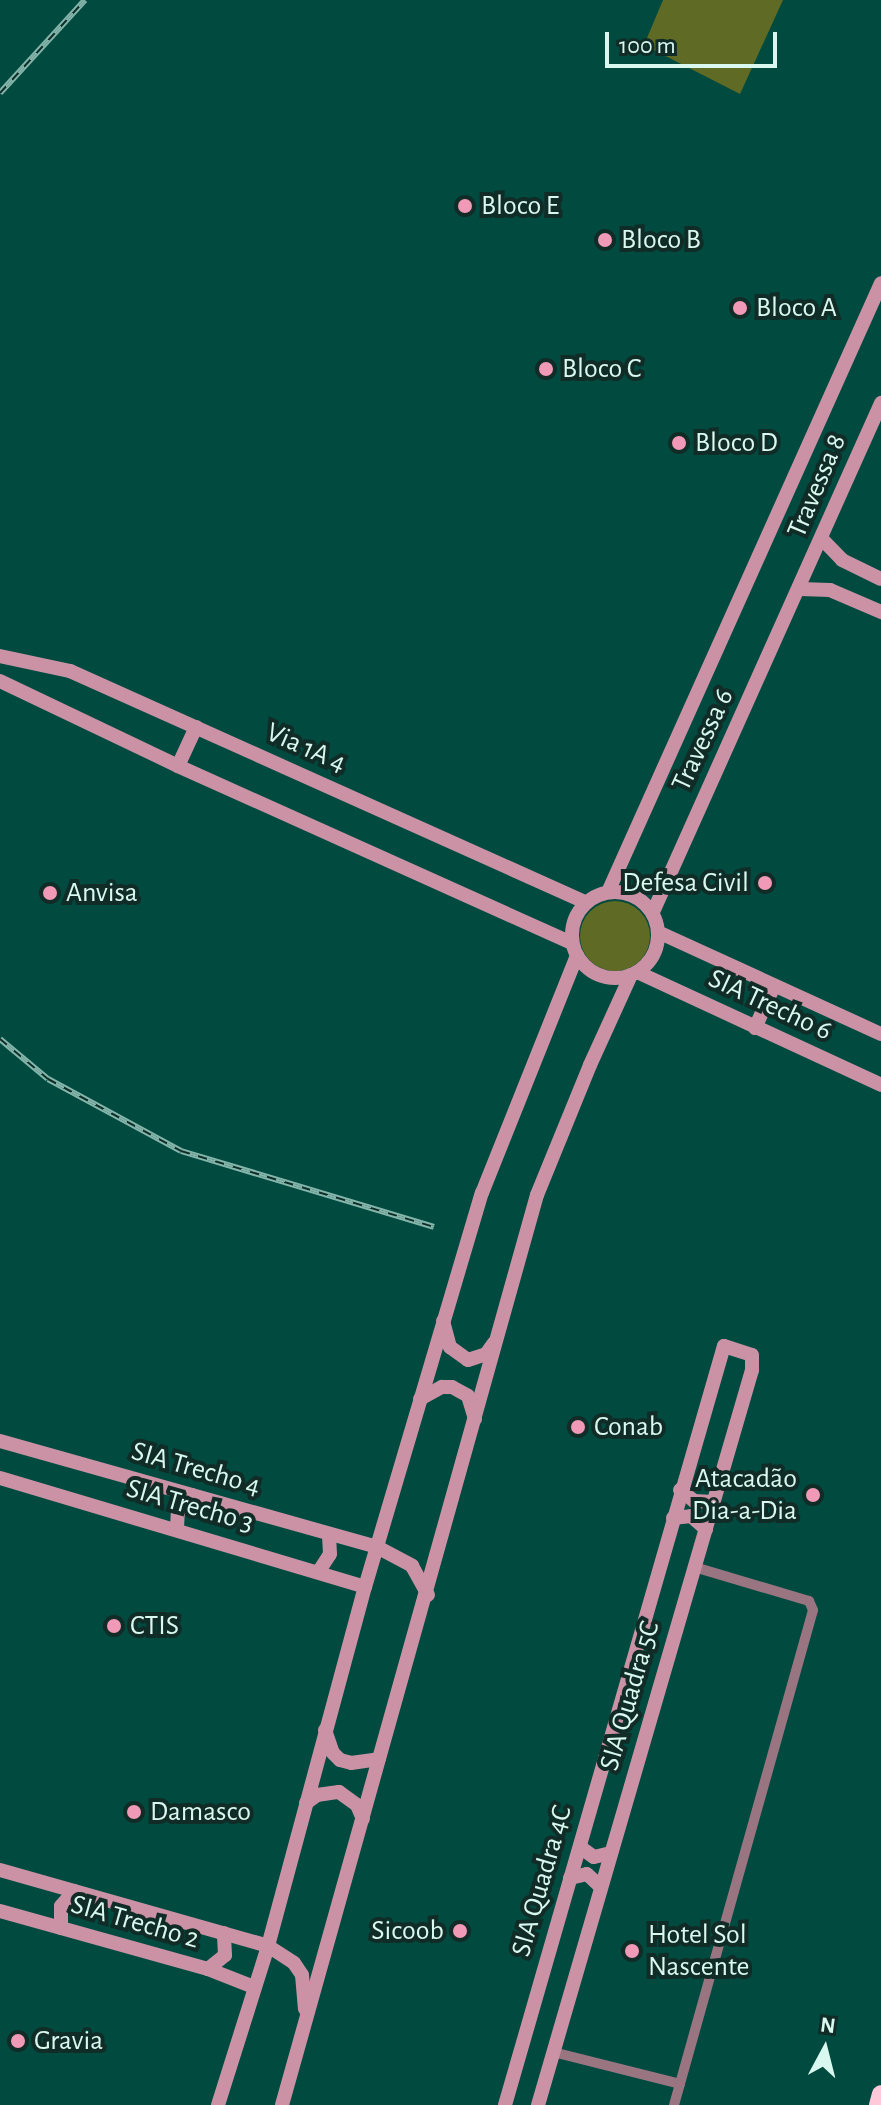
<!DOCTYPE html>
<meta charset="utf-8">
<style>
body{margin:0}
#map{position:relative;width:881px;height:2105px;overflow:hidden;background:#004a3f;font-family:"Alegreya Sans",sans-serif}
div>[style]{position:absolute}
.green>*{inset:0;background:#5f6b25}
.round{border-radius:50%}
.street>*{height:10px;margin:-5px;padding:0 5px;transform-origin:5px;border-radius:5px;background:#997581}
.secondary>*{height:14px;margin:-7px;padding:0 7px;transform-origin:7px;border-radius:7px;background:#cb92a5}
.secondary>.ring{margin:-7px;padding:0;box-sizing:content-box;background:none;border:14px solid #cb92a5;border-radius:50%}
.highway>*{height:18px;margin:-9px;padding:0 9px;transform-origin:9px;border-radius:9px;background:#ffc9da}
.rail>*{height:6px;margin-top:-3px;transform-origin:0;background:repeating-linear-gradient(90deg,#112b26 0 9px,#85b5ab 0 18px);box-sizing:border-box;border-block:2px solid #85b5ab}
.dots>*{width:22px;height:22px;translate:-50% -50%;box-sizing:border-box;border:4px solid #112b26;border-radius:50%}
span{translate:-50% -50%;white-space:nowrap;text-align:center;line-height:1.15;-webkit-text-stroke:8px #112b26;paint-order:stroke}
.poi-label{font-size:28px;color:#d9f8ef}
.left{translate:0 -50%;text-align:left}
.right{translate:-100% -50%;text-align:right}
.street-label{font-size:28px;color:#d9f8ef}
.north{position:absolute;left:785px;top:2009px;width:80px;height:80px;-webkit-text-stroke:6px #112b26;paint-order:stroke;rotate:7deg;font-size:22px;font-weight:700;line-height:32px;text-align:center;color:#d9f8ef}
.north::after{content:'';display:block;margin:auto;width:28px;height:36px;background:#d9f8ef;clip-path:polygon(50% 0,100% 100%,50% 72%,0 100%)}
.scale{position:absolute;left:605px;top:32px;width:172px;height:36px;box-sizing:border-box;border:4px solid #d9f8ef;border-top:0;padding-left:10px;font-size:24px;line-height:28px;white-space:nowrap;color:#d9f8ef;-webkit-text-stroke:6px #112b26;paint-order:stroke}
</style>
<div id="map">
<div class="green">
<div style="clip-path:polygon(663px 0,783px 0,740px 94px,644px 45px)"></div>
<div class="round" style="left:580px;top:901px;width:70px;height:70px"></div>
</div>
<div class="street">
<div style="left:553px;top:2052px;width:131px;rotate:14.1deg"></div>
<div style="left:674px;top:2105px;width:514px;rotate:-74.31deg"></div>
<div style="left:813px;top:1610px;width:10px;rotate:-114deg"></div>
<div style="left:809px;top:1601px;width:120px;rotate:-163.5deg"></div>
</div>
<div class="secondary">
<div style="left:822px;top:539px;width:29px;rotate:46deg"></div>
<div style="left:842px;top:560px;width:43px;rotate:26deg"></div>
<div style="left:800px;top:589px;width:30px;rotate:2deg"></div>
<div style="left:830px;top:590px;width:56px;rotate:23.3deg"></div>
<div style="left:0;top:656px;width:72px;rotate:12.1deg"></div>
<div style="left:70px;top:671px;width:564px;rotate:24.16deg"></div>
<div style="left:0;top:681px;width:197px;rotate:25.5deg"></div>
<div style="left:178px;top:766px;width:432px;rotate:24.2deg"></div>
<div style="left:178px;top:766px;width:43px;rotate:-65.2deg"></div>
<div class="ring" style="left:572px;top:892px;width:72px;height:72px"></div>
<div style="left:608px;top:892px;width:667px;rotate:-65.85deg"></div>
<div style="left:653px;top:912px;width:558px;rotate:-65.87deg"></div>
<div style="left:658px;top:932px;width:245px;rotate:24.6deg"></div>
<div style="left:637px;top:972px;width:269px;rotate:24.8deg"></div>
<div style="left:755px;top:1028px;width:46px;rotate:-65.7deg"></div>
<div style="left:443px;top:1321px;width:27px;rotate:75deg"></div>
<div style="left:450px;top:1347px;width:22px;rotate:36deg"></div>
<div style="left:468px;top:1360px;width:19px;rotate:-18deg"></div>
<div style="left:486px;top:1354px;width:14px;rotate:-54deg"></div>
<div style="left:420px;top:1399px;width:25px;rotate:-29deg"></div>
<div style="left:442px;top:1387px;width:10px"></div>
<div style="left:452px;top:1387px;width:18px;rotate:29deg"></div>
<div style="left:468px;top:1396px;width:24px;rotate:73deg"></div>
<div style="left:0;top:1441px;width:392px;rotate:15.7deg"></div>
<div style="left:377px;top:1547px;width:40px;rotate:28deg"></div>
<div style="left:412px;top:1566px;width:33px;rotate:61deg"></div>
<div style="left:0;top:1478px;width:381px;rotate:16.6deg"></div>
<div style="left:680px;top:1490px;width:18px;rotate:38deg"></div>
<div style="left:694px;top:1501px;width:19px;rotate:3deg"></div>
<div style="left:673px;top:1518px;width:18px;rotate:-6deg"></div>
<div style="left:691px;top:1516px;width:20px;rotate:41deg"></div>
<div style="left:177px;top:1528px;width:20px;rotate:-87deg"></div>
<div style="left:178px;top:1508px;width:19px;rotate:-43deg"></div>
<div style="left:319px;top:1571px;width:20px;rotate:-57deg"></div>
<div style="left:330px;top:1554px;width:19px;rotate:-93deg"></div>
<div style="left:325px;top:1730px;width:24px;rotate:71deg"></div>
<div style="left:333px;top:1753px;width:10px;rotate:45deg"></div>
<div style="left:340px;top:1760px;width:11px;rotate:15deg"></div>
<div style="left:351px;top:1763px;width:28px;rotate:-8deg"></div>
<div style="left:306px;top:1803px;width:14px;rotate:-36deg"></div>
<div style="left:317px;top:1795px;width:22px;rotate:-8deg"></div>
<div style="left:339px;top:1792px;width:22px;rotate:36deg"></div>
<div style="left:357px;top:1805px;width:15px;rotate:67deg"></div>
<div style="left:580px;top:1847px;width:17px;rotate:36deg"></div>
<div style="left:594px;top:1857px;width:17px;rotate:-13deg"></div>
<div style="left:0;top:1870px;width:279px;rotate:15.8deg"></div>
<div style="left:268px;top:1946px;width:31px;rotate:33deg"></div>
<div style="left:294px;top:1963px;width:14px;rotate:56deg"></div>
<div style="left:302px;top:1975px;width:34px;rotate:85deg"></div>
<div style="left:570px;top:1878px;width:17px;rotate:-13deg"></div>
<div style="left:587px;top:1874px;width:18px;rotate:43deg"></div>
<div style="left:0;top:1911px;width:216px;rotate:15.6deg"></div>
<div style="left:208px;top:1969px;width:49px;rotate:21.4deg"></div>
<div style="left:61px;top:1928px;width:22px;rotate:-90deg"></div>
<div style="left:61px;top:1906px;width:20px;rotate:-49deg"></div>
<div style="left:208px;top:1969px;width:22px;rotate:-39deg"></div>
<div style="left:225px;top:1955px;width:22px;rotate:-93deg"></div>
<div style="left:218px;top:2105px;width:167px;rotate:-72.5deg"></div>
<div style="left:268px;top:1946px;width:372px;rotate:-74.9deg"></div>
<div style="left:365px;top:1587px;width:411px;rotate:-73.5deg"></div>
<div style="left:482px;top:1193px;width:256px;rotate:-68.2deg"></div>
<div style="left:282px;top:2105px;width:945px;rotate:-74.35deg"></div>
<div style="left:537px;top:1195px;width:140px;rotate:-67.8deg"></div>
<div style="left:590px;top:1065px;width:99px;rotate:-65.5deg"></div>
<div style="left:505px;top:2105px;width:790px;rotate:-73.91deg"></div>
<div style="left:724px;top:1346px;width:29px;rotate:18deg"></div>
<div style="left:752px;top:1355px;width:15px;rotate:90deg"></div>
<div style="left:752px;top:1370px;width:766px;rotate:106.23deg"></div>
</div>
<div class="highway">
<div style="left:878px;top:2105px;width:11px;rotate:-75deg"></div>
</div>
<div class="rail">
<div style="left:0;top:93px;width:126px;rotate:-47.6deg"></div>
<div style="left:0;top:1039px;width:62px;rotate:39.8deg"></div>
<div style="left:48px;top:1079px;width:151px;rotate:28.4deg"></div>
<div style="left:181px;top:1151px;width:264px;rotate:16.7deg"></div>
</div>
<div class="dots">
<div style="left:465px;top:206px;background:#f09ab7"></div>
<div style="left:605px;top:240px;background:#f09ab7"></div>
<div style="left:740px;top:308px;background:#f09ab7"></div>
<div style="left:546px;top:369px;background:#f09ab7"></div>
<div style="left:679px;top:443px;background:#f09ab7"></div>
<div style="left:765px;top:883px;background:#f09ab7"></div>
<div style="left:50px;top:893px;background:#f09ab7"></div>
<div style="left:578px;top:1427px;background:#f09ab7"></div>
<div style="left:813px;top:1495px;background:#f09ab7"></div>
<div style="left:114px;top:1626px;background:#f09ab7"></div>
<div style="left:134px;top:1812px;background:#f09ab7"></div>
<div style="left:460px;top:1931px;background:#f09ab7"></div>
<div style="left:632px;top:1951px;background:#f09ab7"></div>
<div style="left:18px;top:2041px;background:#f09ab7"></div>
</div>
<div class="poi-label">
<span class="left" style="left:481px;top:206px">Bloco E</span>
<span class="left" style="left:621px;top:240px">Bloco B</span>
<span class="left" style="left:756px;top:308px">Bloco A</span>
<span class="left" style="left:562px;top:369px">Bloco C</span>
<span class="left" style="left:695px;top:443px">Bloco D</span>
<span class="right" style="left:749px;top:883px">Defesa Civil</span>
<span class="left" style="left:66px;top:893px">Anvisa</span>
<span class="left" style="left:594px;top:1427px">Conab</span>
<span class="right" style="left:797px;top:1495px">Atacadão<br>Dia-a-Dia</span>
<span class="left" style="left:130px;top:1626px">CTIS</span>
<span class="left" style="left:150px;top:1812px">Damasco</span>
<span class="right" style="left:444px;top:1931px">Sicoob</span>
<span class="left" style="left:648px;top:1951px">Hotel Sol<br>Nascente</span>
<span class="left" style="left:34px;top:2041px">Gravia</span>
</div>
<div class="street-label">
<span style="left:817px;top:486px;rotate:-67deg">Travessa 8</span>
<span style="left:703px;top:740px;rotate:-65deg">Travessa 6</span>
<span style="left:306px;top:748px;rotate:24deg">Via 1A 4</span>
<span style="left:770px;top:1005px;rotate:25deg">SIA Trecho 6</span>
<span style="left:196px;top:1469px;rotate:16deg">SIA Trecho 4</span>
<span style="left:190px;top:1506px;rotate:16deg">SIA Trecho 3</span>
<span style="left:630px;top:1696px;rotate:-74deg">SIA Quadra 5C</span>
<span style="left:542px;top:1881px;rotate:-74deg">SIA Quadra 4C</span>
<span style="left:135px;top:1922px;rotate:16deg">SIA Trecho 2</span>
</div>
<div class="north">N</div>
<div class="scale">100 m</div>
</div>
